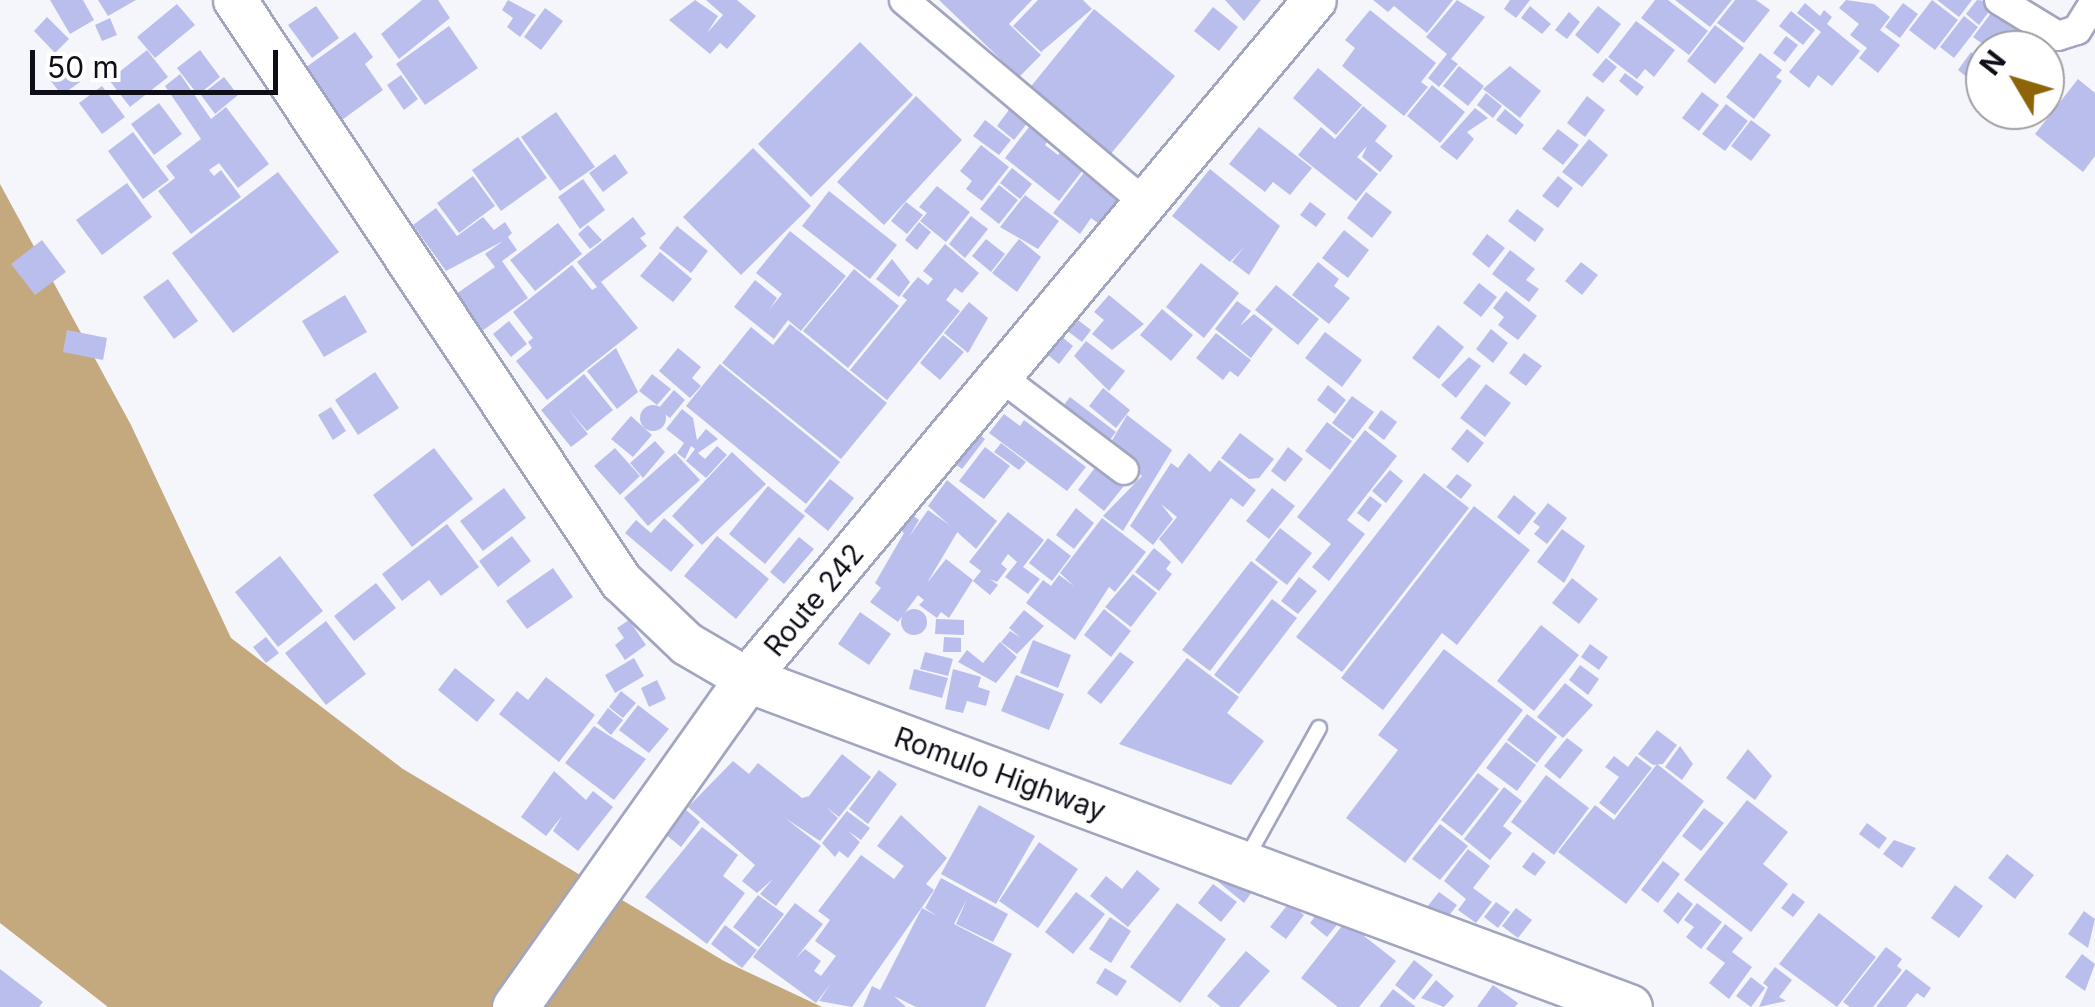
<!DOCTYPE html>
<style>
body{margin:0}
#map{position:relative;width:2095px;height:1007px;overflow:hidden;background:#f5f6fb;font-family:Inter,sans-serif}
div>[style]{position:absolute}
.water>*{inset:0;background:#c4a97e}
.building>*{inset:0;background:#babeec}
.round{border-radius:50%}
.roads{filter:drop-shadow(2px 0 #a2a5bf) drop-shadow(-2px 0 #a2a5bf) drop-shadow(0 2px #a2a5bf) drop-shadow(0 -2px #a2a5bf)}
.service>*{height:14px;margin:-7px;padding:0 7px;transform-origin:7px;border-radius:7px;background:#fff}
.minor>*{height:28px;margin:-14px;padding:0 14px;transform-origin:14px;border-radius:14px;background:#fff}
.primary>*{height:42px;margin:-21px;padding:0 21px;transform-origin:21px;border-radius:21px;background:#fff}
.trunk>*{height:45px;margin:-22.5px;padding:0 22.5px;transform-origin:22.5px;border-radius:22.5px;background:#fff}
span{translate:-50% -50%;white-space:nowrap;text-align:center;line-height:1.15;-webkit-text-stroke:9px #fff;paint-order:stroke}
.street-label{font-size:28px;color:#0e0e18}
.north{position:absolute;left:1965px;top:30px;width:100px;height:100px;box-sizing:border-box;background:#fff;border:2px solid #9f9fa3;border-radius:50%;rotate:308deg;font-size:28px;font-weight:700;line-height:40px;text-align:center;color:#0e0e18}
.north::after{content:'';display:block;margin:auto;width:35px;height:45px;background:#8d6408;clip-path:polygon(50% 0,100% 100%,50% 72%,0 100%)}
.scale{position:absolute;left:30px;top:50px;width:248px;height:45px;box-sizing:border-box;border:5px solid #0e0e18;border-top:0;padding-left:12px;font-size:30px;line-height:35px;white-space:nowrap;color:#0e0e18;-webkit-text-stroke:8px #fff;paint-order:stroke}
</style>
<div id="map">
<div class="water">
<div style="clip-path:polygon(0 184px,131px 425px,231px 638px,403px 769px,724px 961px,822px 1007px,108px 1007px,0 923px)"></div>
</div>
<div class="building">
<div style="clip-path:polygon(50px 0,83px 0,94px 20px,70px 34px)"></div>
<div style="clip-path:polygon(98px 0,136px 0,108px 16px)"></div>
<div style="clip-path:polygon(422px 0,438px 0,450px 18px,399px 59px,381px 34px)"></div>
<div style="clip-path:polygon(508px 0,536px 15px,520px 37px,507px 27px,513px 18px,502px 10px)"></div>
<div style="clip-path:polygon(695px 0,718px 16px,707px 33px,723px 15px,706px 0,737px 0,756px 16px,727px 49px,720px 43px,710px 54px,669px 20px)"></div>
<div style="clip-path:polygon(939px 0,1032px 0,1009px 24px,1041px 55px,1019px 77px)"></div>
<div style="clip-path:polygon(1038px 0,1083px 0,1092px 9px,1041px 52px,1013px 26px)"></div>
<div style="clip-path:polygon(1225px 0,1261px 0,1244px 21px)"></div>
<div style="clip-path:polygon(1373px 0,1453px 0,1427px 33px,1394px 6px,1388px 12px)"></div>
<div style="clip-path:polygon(1457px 0,1485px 17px,1451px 59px,1458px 64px,1439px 87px,1428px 78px,1447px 54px,1426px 37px)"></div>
<div style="clip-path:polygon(1510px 0,1530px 0,1516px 18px,1504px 9px)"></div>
<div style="clip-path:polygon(1655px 0,1668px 0,1708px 31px,1689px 55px,1641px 18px)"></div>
<div style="clip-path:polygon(1675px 0,1732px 0,1710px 27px)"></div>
<div style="clip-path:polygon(1735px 0,1756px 0,1770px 10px,1744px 43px,1717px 23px)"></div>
<div style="clip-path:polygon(1846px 0,1874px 4px,1890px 17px,1880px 30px,1900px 45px,1878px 73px,1859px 58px,1867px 48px,1850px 35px,1859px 24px,1839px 8px)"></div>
<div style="clip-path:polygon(1932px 0,1958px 20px,1935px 50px,1909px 30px)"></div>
<div style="clip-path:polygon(1937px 0,1972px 0,1959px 17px)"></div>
<div style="clip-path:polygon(1977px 0,1996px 2px,1979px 25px,1966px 14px)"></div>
<div style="clip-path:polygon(1805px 3px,1820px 16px,1824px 10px,1832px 17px,1827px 24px,1860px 51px,1832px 86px,1818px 75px,1809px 88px,1789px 72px,1821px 32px,1797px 13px)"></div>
<div style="clip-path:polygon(1903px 3px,1918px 14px,1900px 38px,1885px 27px)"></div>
<div style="clip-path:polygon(177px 4px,195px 25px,155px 58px,137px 37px)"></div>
<div style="clip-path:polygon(1998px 4px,2025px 24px,2005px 50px,1991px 50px,1973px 37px)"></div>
<div style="clip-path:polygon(316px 6px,339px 38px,312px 58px,288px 25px)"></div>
<div style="clip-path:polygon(1530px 6px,1551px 24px,1542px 34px,1521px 18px)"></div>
<div style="clip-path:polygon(1598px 6px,1621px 24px,1598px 54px,1575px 35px)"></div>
<div style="clip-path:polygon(1213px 7px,1238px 27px,1219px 51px,1194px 31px)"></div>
<div style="clip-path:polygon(545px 8px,563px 21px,541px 50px,524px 37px)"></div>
<div style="clip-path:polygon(1094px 9px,1175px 76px,1109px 156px,1028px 90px)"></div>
<div style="clip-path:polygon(1370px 10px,1436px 63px,1421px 82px,1428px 87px,1404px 116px,1342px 66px,1355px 48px,1345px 40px)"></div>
<div style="clip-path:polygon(1791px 11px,1815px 30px,1803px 45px,1779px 26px)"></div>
<div style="clip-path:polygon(1569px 12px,1580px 22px,1567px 39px,1555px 30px)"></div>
<div style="clip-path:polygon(1964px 16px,1978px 27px,1954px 58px,1940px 47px)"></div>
<div style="clip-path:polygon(47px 17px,69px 39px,55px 53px,34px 31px)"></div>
<div style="clip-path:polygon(110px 18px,117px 35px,102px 41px,95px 25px)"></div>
<div style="clip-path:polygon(1636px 21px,1675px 50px,1654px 77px,1645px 69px,1637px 79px,1608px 57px)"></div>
<div style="clip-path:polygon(1715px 25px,1744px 48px,1715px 84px,1687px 61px)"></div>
<div style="clip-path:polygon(449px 26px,478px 68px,425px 105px,396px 64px)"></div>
<div style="clip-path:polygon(2028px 29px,2058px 51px,2045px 68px,2045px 50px,2013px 50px)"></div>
<div style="clip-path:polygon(355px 32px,373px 57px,365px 64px,383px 90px,342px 120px,305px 68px)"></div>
<div style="clip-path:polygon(1786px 36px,1798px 45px,1785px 62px,1773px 53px)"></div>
<div style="clip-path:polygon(860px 42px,913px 95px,811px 197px,758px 144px)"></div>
<div style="clip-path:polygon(147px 50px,168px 77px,130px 107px,109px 80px)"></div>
<div style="clip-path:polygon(200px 50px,220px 77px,198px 95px,177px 68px)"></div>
<div style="clip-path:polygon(1971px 52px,1985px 63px,1980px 88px,1958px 70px)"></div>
<div style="clip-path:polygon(1760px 53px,1782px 70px,1776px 77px,1782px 81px,1754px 119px,1726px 97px)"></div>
<div style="clip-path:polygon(1606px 58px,1617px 67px,1603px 83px,1592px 75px)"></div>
<div style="clip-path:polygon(1459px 66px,1484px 86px,1468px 106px,1443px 86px)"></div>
<div style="clip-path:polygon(1510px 66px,1541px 91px,1520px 118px,1483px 89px)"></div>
<div style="clip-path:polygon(68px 67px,80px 82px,62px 95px,50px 80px)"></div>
<div style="clip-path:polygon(1318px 68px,1362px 105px,1336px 135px,1293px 98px)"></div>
<div style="clip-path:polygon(1625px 73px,1644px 87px,1637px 96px,1619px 81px)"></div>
<div style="clip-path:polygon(180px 74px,211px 119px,226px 107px,269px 164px,238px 188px,219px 163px,209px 170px,214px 176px,221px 170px,241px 197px,191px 234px,158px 191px,175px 178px,166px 166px,201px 139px,165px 86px)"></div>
<div style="clip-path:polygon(401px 75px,418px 99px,404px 110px,387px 85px)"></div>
<div style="clip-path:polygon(224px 77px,238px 95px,215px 114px,201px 95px)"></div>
<div style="clip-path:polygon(2078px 79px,2095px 93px,2095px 156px,2083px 172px,2035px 134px)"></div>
<div style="clip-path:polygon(1432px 85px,1465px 112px,1440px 143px,1407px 116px)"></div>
<div style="clip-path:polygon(102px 86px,125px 117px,102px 134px,79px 103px)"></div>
<div style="clip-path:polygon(1702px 92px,1719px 105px,1699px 131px,1682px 118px)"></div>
<div style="clip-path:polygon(1486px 93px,1502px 106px,1493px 118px,1477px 105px)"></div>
<div style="clip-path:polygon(916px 96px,962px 140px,884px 225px,837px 182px)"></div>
<div style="clip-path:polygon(1587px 96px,1605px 110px,1585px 137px,1567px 123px)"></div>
<div style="clip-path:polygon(159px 103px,182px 134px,154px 155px,131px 124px)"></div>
<div style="clip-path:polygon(1014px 103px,1032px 117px,1014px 140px,997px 126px)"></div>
<div style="clip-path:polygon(1726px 104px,1748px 121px,1725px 151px,1702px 134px)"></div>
<div style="clip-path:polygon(1363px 106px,1387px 126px,1375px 141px,1393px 156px,1380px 172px,1362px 157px,1367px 146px,1357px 157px,1378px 174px,1356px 201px,1298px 155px,1321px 127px,1335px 139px)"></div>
<div style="clip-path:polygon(1475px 108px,1488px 118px,1467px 132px,1474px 139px,1457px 160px,1440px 147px)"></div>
<div style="clip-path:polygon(1505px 109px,1524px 125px,1516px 135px,1496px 120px)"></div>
<div style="clip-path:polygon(556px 112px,595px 167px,560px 191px,521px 137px)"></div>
<div style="clip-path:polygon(985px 120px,1011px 140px,999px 155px,973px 136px)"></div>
<div style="clip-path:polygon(1751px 120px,1771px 135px,1751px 161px,1731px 146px)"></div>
<div style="clip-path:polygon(1033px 122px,1051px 136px,1045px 145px,1058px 155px,1066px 145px,1089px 162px,1059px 201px,1005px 158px)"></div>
<div style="clip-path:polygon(1259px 127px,1312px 168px,1290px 195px,1273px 182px,1265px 192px,1229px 164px)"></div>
<div style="clip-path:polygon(1558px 129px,1579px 145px,1563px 165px,1542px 149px)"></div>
<div style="clip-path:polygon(133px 132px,169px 180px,143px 199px,108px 151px)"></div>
<div style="clip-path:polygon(518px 137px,547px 178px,501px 211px,472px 170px)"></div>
<div style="clip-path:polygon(1589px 139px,1608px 155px,1582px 187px,1562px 172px)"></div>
<div style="clip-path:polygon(981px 145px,1009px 167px,982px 201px,966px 189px,972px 181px,960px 171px)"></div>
<div style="clip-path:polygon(753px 148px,811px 206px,741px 275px,683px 217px)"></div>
<div style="clip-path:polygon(615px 154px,628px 173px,603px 192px,589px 173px)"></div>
<div style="clip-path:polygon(1012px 168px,1032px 184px,1020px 199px,1000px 183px)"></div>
<div style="clip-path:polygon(1210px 169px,1280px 226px,1249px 275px,1232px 262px,1245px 246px,1230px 262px,1172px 216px)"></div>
<div style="clip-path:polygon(1086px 170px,1121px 196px,1099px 224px,1091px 218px,1080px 234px,1053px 213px)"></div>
<div style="clip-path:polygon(278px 172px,339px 252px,233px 333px,172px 253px)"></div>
<div style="clip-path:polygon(473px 176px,495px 206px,459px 233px,437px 203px)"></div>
<div style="clip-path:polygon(1558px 176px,1573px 188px,1558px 208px,1542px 196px)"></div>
<div style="clip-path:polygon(583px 179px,605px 210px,580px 229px,558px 197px)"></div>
<div style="clip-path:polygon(127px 183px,152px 217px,102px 255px,76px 220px)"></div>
<div style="clip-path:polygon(999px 185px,1018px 200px,999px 224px,980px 209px)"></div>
<div style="clip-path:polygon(937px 186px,970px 212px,946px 242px,920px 221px,927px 213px,919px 207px)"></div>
<div style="clip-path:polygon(829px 191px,897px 245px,870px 279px,802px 226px)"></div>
<div style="clip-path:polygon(1366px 192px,1392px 212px,1372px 238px,1347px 218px)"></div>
<div style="clip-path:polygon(1025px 195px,1059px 221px,1038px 249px,1000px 227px)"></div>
<div style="clip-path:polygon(906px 202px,923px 215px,907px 234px,891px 221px)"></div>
<div style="clip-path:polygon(1310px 202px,1326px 214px,1316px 227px,1300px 215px)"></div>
<div style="clip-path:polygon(436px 208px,457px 236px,483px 217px,494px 230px,505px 222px,512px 233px,508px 237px,517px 250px,502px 261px,528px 298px,482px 331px,456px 294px,495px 267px,485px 254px,503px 241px,446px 271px,413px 225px)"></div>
<div style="clip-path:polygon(1517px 209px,1544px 229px,1535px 242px,1508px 221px)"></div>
<div style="clip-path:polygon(971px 216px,988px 229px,965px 258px,949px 244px)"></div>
<div style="clip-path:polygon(633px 217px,646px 234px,640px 238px,647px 246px,601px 282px,638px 328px,547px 400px,516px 361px,532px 348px,528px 342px,533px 338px,513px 312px,572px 265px,592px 290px,597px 287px,577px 262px)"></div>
<div style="clip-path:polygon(919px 222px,931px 232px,917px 250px,905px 240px)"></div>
<div style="clip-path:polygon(558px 223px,582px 254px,535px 291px,510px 260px)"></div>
<div style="clip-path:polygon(588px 225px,602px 240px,590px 249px,578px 234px)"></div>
<div style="clip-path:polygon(677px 226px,708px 251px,691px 273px,659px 248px)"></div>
<div style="clip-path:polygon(1344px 230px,1369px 250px,1348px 278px,1322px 258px)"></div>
<div style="clip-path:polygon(790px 231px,846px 276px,801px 331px,788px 320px,774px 339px,734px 307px,755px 280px,777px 298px,769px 310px,782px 294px,756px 273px)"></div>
<div style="clip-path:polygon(1487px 234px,1505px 248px,1489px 268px,1472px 254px)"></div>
<div style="clip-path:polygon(986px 239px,1005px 254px,991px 272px,972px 256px)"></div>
<div style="clip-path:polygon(1019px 239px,1041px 257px,1017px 292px,992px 273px)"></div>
<div style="clip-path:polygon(42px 240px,66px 272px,35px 295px,11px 264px)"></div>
<div style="clip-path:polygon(945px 244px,979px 273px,962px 293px,955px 288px,946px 300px,960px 311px,887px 400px,850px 370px,907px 300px,902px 296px,918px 277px,928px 285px,933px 279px,923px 271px)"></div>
<div style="clip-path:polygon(1510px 250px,1535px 269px,1526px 280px,1539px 289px,1529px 302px,1492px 274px)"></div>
<div style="clip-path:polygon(660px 252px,692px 279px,673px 302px,640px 276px)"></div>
<div style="clip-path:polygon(892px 259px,910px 282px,899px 297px,876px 279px)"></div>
<div style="clip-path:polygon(1318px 262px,1339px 279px,1334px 286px,1350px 298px,1329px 324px,1292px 295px)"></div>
<div style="clip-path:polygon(1581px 262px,1598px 275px,1582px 295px,1565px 281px)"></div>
<div style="clip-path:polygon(1201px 263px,1239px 293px,1204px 338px,1166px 307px)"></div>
<div style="clip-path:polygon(854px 269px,899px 306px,848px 368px,803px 331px)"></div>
<div style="clip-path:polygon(168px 279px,198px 321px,174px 339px,143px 297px)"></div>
<div style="clip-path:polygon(1479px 283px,1497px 297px,1481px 317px,1463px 303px)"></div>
<div style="clip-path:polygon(1276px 285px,1319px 319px,1298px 345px,1255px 310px)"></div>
<div style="clip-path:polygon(1506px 291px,1537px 316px,1518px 340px,1498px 325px,1504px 317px,1493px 308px)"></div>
<div style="clip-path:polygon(345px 295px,367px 332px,324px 357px,302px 321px)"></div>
<div style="clip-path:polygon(1109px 295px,1144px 324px,1112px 350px,1092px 334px,1104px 320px,1094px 312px)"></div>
<div style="clip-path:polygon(1237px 301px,1251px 311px,1240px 326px,1254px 314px,1273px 329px,1251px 358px,1215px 329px)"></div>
<div style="clip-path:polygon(969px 302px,988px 318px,968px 353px,944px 333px)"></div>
<div style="clip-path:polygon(1162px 309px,1193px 335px,1171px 361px,1140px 335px)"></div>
<div style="clip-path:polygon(1074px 317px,1091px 330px,1082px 342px,1065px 329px)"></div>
<div style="clip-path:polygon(509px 321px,527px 344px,511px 357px,493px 334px)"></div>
<div style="clip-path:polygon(790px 324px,887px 403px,841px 459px,722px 363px,751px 327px,773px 345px)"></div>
<div style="clip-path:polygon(1438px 325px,1464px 347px,1439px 379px,1412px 358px)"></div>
<div style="clip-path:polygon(1491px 329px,1508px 343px,1493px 363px,1476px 349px)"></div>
<div style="clip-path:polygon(67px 330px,107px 338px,103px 360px,63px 352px)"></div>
<div style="clip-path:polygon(1056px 332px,1073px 346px,1059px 364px,1042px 350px)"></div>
<div style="clip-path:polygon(1325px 332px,1362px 360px,1342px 387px,1305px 358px)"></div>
<div style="clip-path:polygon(1216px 333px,1251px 360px,1238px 377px,1230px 371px,1223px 380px,1196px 358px)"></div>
<div style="clip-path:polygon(943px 335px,964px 352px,940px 380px,920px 363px)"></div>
<div style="clip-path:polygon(1086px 341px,1125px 371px,1109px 391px,1074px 356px)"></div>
<div style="clip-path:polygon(616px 348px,638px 392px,617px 409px,587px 371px)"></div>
<div style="clip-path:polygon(678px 348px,701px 367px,692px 378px,701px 386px,690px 398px,659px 371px)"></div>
<div style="clip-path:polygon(1524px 353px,1542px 366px,1526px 386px,1509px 373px)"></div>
<div style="clip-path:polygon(1469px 357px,1481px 366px,1456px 398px,1441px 385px)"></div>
<div style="clip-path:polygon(720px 364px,840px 462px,806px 504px,686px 406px)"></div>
<div style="clip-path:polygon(375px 372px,399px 408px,358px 435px,335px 400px)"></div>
<div style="clip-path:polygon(584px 374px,613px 410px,587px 431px,568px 409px,588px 434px,571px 447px,541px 410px)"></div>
<div style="clip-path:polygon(652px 374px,671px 389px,657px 405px,639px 391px)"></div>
<div style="clip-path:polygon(1486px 384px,1511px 403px,1485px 437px,1460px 418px)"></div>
<div style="clip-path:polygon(1328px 385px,1346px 400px,1335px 414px,1317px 400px)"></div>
<div style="clip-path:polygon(1103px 388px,1130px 410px,1116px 428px,1089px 406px)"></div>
<div style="clip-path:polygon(674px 390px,685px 400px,670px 418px,658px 409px)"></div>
<div style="clip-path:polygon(1352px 396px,1374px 412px,1353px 439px,1332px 423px)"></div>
<div style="clip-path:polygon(1070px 397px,1116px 432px,1106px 445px,1060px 410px)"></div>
<div class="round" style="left:640px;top:405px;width:26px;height:26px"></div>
<div style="clip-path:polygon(331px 407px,346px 431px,333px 440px,318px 415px)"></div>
<div style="clip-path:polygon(682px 409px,693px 418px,697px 440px,706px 429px,718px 439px,698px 453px,705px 459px,717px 446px,727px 455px,706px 478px,686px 461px,695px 449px,691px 446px,685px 459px,677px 453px,684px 443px,666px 429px)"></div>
<div style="clip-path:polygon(1381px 410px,1397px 422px,1384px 440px,1368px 428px)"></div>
<div style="clip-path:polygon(1004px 414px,1020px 426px,1024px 420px,1086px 467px,1067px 491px,989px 433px)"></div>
<div style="clip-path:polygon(1127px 415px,1172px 450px,1123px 531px,1103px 516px,1142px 476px,1107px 449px)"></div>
<div style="clip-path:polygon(631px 416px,652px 435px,633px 457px,611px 439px)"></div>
<div style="clip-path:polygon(1327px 422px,1352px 441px,1330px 470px,1305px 451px)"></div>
<div style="clip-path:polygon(972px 429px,985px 439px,962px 469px,949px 459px)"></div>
<div style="clip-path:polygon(1467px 429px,1484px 443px,1468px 463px,1451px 449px)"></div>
<div style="clip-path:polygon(1365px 430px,1397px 456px,1347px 520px,1365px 534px,1329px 581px,1312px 567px,1331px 544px,1297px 517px)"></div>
<div style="clip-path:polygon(1240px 433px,1274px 459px,1259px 478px,1249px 479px,1221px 458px)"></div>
<div style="clip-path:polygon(655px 441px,665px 452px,643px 478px,630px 463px)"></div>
<div style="clip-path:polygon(1001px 443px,1026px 462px,1019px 470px,994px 452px)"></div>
<div style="clip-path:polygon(985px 447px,1010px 466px,984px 499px,959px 481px)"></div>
<div style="clip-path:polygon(1288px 447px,1303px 459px,1285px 482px,1271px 471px)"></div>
<div style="clip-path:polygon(434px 448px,473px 499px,412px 547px,373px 495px)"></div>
<div style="clip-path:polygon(615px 448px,640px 476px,620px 495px,594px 466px)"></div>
<div style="clip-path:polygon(732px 452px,766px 484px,702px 545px,672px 516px)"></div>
<div style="clip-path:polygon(675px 453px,700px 480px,648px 526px,624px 498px)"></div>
<div style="clip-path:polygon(1189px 453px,1210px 472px,1219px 460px,1256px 490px,1243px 507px,1231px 498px,1182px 564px,1159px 539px,1177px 517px,1161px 504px,1173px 519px,1153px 545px,1130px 526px,1171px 463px,1178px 468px)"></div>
<div style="clip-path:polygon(1100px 461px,1127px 482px,1104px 511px,1078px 490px)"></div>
<div style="clip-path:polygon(1390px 470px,1403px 481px,1386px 503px,1372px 491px)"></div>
<div style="clip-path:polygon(1424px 473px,1469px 508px,1342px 672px,1296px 637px)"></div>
<div style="clip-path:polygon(1457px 474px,1472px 485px,1461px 499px,1446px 487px)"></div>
<div style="clip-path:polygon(830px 479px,854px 498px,828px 531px,804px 511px)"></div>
<div style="clip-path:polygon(947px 480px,997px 521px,976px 549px,928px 506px)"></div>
<div style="clip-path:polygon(768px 486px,805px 516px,765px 564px,729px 534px)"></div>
<div style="clip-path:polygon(504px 488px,526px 518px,483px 551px,460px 521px)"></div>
<div style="clip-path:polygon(1272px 488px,1295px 506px,1269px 539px,1246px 521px)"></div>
<div style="clip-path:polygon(1514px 495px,1536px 513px,1519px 535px,1497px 517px)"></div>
<div style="clip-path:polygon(1370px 496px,1382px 505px,1369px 522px,1357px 513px)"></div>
<div style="clip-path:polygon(1548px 503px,1567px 518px,1547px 544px,1534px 534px,1540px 527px,1533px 522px)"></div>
<div style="clip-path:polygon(1474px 506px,1530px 550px,1457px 645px,1442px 633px,1383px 710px,1341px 678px)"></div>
<div style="clip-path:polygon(1076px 508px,1094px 523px,1074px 549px,1056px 535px)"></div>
<div style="clip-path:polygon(928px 510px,958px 531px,927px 583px,946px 559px,973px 580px,949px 618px,941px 612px,937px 618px,919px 605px,924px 600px,918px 595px,898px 622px,870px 602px,881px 588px,875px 583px,904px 533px,895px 527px,907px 511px,919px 520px,909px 537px)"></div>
<div style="clip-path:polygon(1008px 512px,1044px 540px,1023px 567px,1040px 579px,1028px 594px,1005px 577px,1017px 562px,1008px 554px,1001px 564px,1007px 569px,997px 582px,990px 579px,998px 585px,990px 595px,973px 581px,981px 571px,969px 562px)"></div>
<div style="clip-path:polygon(664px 518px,694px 545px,671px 572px,625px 533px,636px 520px,651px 533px)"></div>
<div style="clip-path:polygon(1102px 518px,1146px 552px,1115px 592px,1109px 587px,1075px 640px,1026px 603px,1043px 580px,1051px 586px,1059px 575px,1074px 586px,1060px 573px)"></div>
<div style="clip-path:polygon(447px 524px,479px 567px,441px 596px,429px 580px,402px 601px,382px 574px)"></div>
<div style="clip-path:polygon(1280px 528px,1312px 553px,1287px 585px,1255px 560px)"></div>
<div style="clip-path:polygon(1562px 529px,1585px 546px,1564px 583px,1537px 562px)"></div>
<div style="clip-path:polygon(512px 536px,531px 561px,498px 587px,479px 561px)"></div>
<div style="clip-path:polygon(717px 536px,769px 579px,736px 619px,684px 576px)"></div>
<div style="clip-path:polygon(799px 537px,814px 549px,784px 584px,770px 572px)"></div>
<div style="clip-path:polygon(1048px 538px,1071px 556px,1052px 581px,1029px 563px)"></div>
<div style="clip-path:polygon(1154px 548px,1171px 562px,1166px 569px,1172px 574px,1159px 591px,1135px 572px)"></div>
<div style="clip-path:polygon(280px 556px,323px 611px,278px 647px,235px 592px)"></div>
<div style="clip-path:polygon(1251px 561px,1278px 582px,1210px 671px,1182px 650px)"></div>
<div style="clip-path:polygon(553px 568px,573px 597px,527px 629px,506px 601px)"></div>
<div style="clip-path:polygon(1133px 574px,1157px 593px,1131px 627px,1105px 607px)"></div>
<div style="clip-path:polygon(1299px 577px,1317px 591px,1298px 614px,1281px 601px)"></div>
<div style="clip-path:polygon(1572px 578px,1598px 599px,1579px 624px,1552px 603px)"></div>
<div style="clip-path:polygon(376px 583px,396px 608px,354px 641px,334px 616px)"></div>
<div style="clip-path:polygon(1272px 599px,1297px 618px,1239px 694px,1214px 675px)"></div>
<div style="clip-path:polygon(1104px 609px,1131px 631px,1111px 657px,1084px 635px)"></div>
<div class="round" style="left:901px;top:609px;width:26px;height:26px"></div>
<div style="clip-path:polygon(1024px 610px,1044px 626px,1017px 654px,1001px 642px,1010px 631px,1021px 638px,1009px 628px)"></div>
<div style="clip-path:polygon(860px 612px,891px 634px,869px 665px,838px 644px)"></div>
<div style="clip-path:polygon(936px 619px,964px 620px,964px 635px,935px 634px)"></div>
<div style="clip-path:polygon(629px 620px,646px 645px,625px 660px,615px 645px,624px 638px,617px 628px)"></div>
<div style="clip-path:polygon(326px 621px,366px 674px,326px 705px,285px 653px)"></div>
<div style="clip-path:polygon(1541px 625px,1579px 655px,1534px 711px,1497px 681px)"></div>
<div style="clip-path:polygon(266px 637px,279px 653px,266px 663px,253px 647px)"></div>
<div style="clip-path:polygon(944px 637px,961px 638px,961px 652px,943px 652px)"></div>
<div style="clip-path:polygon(1033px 640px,1071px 655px,1058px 688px,1020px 673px)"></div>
<div style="clip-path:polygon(1000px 642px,1017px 657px,996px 683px,958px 662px,967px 650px,983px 663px)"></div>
<div style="clip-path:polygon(1590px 644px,1608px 657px,1599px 670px,1581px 657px)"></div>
<div style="clip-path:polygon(1444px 649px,1523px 710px,1405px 863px,1346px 818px,1398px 750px,1378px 735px)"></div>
<div style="clip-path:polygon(925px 652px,953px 659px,948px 676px,920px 669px)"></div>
<div style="clip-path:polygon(1120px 652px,1134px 662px,1101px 704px,1087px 693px)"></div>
<div style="clip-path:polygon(634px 658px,644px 676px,615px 693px,605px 675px)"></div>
<div style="clip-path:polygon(1187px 658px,1239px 697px,1227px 713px,1264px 741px,1231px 785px,1119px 744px)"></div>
<div style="clip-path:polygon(1580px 665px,1599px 679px,1588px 695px,1569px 680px)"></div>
<div style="clip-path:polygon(455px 668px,495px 700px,477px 722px,438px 690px)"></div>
<div style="clip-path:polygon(914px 669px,948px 678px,942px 698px,909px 689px)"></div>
<div style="clip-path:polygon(953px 669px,981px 677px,978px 687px,990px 691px,986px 706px,967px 701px,963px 713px,945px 709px)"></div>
<div style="clip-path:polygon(1016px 675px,1064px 694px,1049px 730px,1001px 711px)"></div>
<div style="clip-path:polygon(546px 677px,595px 715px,559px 762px,499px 714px,517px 691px,528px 700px)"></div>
<div style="clip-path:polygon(657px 680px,666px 699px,649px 707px,641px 688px)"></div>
<div style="clip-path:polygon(1565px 683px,1593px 705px,1563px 738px,1537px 717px)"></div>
<div style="clip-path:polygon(621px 691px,636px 703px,623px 718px,609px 707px)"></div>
<div style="clip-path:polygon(638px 705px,669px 729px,649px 753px,619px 730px)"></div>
<div style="clip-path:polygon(608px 708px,623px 720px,611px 735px,597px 723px)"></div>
<div style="clip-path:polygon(1527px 714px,1557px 737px,1537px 763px,1507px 740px)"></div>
<div style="clip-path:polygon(594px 726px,646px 759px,614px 800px,565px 763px)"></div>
<div style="clip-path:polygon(1657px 730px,1677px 745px,1663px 764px,1653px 765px,1638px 754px)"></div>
<div style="clip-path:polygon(1567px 738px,1583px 750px,1560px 779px,1544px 766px)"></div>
<div style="clip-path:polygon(1506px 742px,1536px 765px,1517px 791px,1486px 768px)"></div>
<div style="clip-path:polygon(1680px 746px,1693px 764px,1682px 780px,1665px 767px)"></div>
<div style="clip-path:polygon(1748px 749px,1772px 776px,1755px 800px,1726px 778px)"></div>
<div style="clip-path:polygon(842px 754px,871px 777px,839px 817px,826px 807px,838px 818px,820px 841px,785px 818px,821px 846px,776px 906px,760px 894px,773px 879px,757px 893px,742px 881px,755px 865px,688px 807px,733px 761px,749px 774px,758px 763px,802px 798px,809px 796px)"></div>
<div style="clip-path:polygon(1614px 756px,1628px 767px,1636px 756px,1652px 768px,1615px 815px,1599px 803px,1619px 777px,1605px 767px)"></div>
<div style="clip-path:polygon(1657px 764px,1704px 801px,1626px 904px,1558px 852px,1595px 805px,1614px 820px)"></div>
<div style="clip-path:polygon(879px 770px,897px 784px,868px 824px,849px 809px)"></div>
<div style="clip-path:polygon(554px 771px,586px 800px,593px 791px,613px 807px,578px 851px,553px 831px,562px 816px,546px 836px,521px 817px)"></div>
<div style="clip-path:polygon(1478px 773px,1499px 789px,1462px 836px,1441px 820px)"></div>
<div style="clip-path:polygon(1546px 775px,1589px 808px,1554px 855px,1511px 822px)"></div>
<div style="clip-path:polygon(1504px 787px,1522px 801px,1503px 826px,1512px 833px,1490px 860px,1464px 839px)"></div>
<div style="clip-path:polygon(1747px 800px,1788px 832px,1763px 864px,1788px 884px,1751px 932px,1684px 880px)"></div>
<div style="clip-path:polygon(979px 805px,1035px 836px,996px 904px,941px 874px)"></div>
<div style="clip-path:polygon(1704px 808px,1724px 823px,1701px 851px,1682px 836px)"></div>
<div style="clip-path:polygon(685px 809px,700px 822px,681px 847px,665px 834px)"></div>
<div style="clip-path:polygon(847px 811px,870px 828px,861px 840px,848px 831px,860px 842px,848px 858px,839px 851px,835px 857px,822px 843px)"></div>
<div style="clip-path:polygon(901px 815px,947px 858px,926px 884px,934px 890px,852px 1007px,819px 1001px,831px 983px,816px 1003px,753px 957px,795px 903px,823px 924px,796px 958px,805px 949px,821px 961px,814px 971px,821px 976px,836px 956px,815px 941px,830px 920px,818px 911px,861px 855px,894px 879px,904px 866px,877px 846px)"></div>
<div style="clip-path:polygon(1867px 823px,1887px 838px,1879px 849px,1859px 834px)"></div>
<div style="clip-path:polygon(1440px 824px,1468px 846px,1440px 880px,1412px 859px)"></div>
<div style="clip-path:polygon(702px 827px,738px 855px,723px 876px,745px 893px,707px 944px,645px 897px)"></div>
<div style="clip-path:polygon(1894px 840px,1916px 848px,1902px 868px,1883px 854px)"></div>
<div style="clip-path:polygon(1039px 842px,1078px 869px,1038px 928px,999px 901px)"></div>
<div style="clip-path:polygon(1468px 849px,1490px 866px,1473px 888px,1492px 902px,1476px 923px,1458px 910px,1466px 899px,1444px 881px)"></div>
<div style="clip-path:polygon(1533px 852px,1546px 862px,1535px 876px,1522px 867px)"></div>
<div style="clip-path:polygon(2007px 854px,2034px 875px,2015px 899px,1988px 878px)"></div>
<div style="clip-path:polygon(1663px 861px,1680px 874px,1658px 903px,1641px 890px)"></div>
<div style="clip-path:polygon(1229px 863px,1257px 885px,1244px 903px,1216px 880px)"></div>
<div style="clip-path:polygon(1137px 870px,1160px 889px,1128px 927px,1090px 896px,1106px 876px,1122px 889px)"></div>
<div style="clip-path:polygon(941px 878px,1008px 914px,993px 942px,956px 924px,967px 899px,954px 924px,1012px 954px,985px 1007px,916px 1007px,894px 996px,906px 1007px,863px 1007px,872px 986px,880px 990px,922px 908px,937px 916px,925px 908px)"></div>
<div style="clip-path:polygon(1213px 884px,1237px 902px,1221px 922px,1198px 903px)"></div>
<div style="clip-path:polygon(1955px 885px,1983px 906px,1959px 938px,1931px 918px)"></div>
<div style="clip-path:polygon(1076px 892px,1105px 914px,1073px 954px,1045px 932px)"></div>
<div style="clip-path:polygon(1439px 892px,1457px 905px,1441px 926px,1423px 912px)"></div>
<div style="clip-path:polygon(1678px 892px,1693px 904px,1678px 924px,1663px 911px)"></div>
<div style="clip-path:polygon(1793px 893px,1805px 902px,1793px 917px,1781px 908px)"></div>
<div style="clip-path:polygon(758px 895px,784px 914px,759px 947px,733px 927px)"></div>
<div style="clip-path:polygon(1326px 902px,1344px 916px,1327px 937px,1310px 923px)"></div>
<div style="clip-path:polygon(1496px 902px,1510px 912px,1498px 928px,1484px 917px)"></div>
<div style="clip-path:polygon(1177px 903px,1226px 939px,1180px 1003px,1130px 967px)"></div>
<div style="clip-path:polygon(1289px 903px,1304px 915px,1286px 939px,1270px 927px)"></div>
<div style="clip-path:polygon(1697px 903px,1722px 922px,1701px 949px,1686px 937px,1694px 927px,1684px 920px)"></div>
<div style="clip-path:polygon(1516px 908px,1532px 920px,1518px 938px,1502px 926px)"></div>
<div style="clip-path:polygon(2084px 911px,2095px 919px,2088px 948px,2068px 934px)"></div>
<div style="clip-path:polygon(1353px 912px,1372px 927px,1364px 936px,1396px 961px,1359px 1007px,1338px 1007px,1301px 978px)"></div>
<div style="clip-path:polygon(1819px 913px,1876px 957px,1837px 1007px,1779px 964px)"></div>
<div style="clip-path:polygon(1110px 917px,1131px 931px,1111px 963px,1089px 949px)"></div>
<div style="clip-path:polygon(1725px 924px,1743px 938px,1732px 952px,1752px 967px,1729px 999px,1709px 983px,1725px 963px,1706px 949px)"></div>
<div style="clip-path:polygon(725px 925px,757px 950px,742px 968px,711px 944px)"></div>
<div style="clip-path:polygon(1886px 947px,1902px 959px,1897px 966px,1902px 970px,1873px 1007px,1850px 1007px,1843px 1002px)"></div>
<div style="clip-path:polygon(1246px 951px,1270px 971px,1239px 1007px,1221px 1007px,1207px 996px)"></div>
<div style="clip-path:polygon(2082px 954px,2095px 964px,2085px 991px,2065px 977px)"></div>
<div style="clip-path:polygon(1414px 960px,1433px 975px,1414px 1000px,1395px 985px)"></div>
<div style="clip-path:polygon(1775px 967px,1792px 980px,1779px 997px,1786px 1001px,1759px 1007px,1768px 987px,1763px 983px)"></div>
<div style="clip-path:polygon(1105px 968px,1127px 981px,1117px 996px,1096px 983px)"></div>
<div style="clip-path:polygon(0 969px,43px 1002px,39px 1007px,0 1007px)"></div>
<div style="clip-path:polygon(1906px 969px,1931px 988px,1924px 998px,1917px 993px,1906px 1007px,1876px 1007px)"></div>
<div style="clip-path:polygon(1751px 977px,1765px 988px,1751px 1007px,1736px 996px)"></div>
<div style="clip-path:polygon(1436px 980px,1454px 996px,1444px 1007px,1421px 998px)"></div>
<div style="clip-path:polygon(1493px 985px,1518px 1003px,1515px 1007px,1477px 1007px)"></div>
<div style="clip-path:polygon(1393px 989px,1416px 1007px,1379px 1007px)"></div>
</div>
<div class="roads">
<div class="service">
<div style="left:1246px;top:859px;width:150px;rotate:-60.9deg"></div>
</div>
<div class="minor">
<div style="left:904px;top:0;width:317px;rotate:40.1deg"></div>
<div style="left:1999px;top:0;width:69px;rotate:31.4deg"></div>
<div style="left:2058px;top:36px;width:20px;rotate:-18deg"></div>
<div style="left:2077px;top:30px;width:34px;rotate:-58deg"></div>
<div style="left:1001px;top:377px;width:154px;rotate:37.1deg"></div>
</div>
<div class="primary">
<div style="left:235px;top:0;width:698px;rotate:56.4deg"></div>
<div style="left:621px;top:581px;width:91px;rotate:43.7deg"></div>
<div style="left:687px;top:644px;width:69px;rotate:30.3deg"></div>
<div style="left:747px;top:679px;width:885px;rotate:-50.09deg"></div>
</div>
<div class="trunk">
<div style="left:515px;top:1007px;width:402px;rotate:-54.7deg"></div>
<div style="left:747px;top:679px;width:941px;rotate:20.4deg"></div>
</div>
</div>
<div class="street-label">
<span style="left:814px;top:600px;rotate:-50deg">Route 242</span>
<span style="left:1000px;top:774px;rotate:20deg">Romulo Highway</span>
</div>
<div class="north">N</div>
<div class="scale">50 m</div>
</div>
